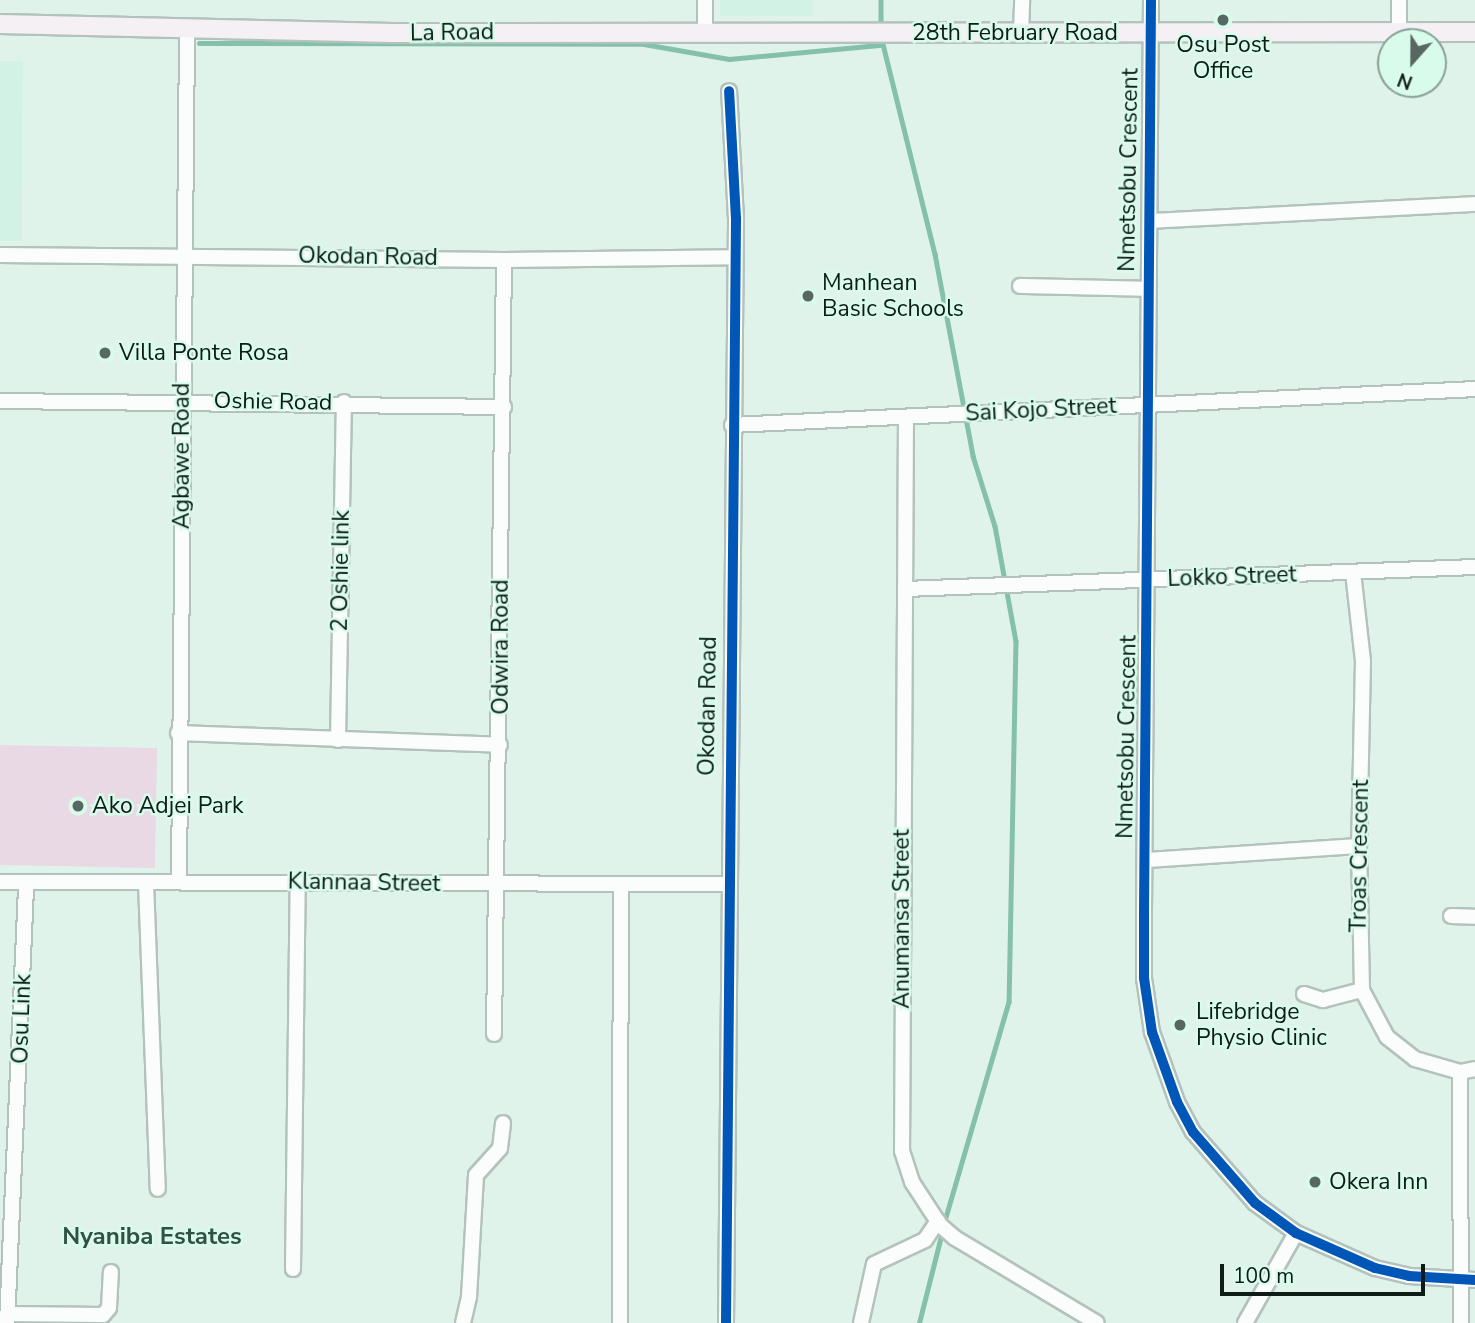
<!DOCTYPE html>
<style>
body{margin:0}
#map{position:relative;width:1475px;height:1323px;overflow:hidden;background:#e0f3eb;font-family:"Nunito Sans",sans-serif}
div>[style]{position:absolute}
.built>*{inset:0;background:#d2f2e5}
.green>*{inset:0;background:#e8d9e4}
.stream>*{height:4.5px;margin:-2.25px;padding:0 2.25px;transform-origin:2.25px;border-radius:2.25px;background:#85c0ab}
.roads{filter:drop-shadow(2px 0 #b3c2bc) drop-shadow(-2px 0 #b3c2bc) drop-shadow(0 2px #b3c2bc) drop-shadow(0 -2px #b3c2bc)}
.minor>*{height:14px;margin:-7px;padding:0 7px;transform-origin:7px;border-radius:7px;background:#fafdfc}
.major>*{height:18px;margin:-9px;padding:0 9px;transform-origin:9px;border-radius:9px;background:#f4f0f4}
.cycleway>*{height:10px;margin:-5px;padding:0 5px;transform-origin:5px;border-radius:5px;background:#0057b8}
.dots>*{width:19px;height:19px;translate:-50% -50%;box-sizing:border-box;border:4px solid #d8fbec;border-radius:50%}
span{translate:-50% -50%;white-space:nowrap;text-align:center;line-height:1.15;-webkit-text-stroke:5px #d8fbec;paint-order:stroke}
.street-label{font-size:23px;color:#0f1b17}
.poi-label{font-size:23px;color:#0f1b17}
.left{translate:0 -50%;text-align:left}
.neighbourhood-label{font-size:24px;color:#325045;font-weight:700}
.north{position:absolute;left:1377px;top:28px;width:70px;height:70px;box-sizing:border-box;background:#d8fbec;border:2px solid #88a197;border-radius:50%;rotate:201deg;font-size:19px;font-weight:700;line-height:28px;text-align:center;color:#0f1b17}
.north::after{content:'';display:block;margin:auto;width:24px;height:32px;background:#586761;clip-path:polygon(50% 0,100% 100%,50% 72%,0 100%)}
.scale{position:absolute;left:1220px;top:1264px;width:205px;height:32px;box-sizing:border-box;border:4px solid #0f1b17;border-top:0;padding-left:9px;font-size:21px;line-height:24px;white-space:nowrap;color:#0f1b17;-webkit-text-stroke:5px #d8fbec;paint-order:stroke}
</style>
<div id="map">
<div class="built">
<div style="clip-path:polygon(720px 0,813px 0,813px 16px,720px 16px)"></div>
<div style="clip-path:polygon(0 61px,23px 61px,22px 241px,0 241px)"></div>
</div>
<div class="green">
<div style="clip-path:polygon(0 745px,157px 748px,155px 868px,0 865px)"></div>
</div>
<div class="stream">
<div style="left:881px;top:0;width:27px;rotate:90deg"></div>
<div style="left:881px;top:36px;width:225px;rotate:76.1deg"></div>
<div style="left:935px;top:254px;width:206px;rotate:79.3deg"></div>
<div style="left:973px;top:456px;width:73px;rotate:72.6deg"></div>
<div style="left:995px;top:526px;width:117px;rotate:79.7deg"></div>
<div style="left:1016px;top:641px;width:361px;rotate:91.1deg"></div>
<div style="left:1009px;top:1002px;width:231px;rotate:106.3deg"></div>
<div style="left:199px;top:43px;width:445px;rotate:0.1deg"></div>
<div style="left:644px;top:44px;width:86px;rotate:10deg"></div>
<div style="left:729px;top:59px;width:153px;rotate:-5.3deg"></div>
<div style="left:919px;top:1323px;width:94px;rotate:-75.8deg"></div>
</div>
<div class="roads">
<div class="minor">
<div style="left:1151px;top:0;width:912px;rotate:90.44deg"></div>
<div style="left:1144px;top:912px;width:66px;rotate:90deg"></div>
<div style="left:1144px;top:978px;width:55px;rotate:81.6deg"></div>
<div style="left:1152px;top:1032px;width:74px;rotate:70.3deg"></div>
<div style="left:1177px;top:1102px;width:34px;rotate:62deg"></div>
<div style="left:1193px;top:1132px;width:94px;rotate:48.9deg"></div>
<div style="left:1255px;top:1203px;width:51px;rotate:36.2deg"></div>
<div style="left:1296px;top:1233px;width:86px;rotate:23.9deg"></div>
<div style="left:1375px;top:1268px;width:35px;rotate:13deg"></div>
<div style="left:1409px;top:1276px;width:66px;rotate:3.5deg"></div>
<div style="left:1399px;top:0;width:33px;rotate:90deg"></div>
<div style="left:705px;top:30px;width:30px;rotate:-90deg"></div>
<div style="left:1021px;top:34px;width:34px;rotate:-88deg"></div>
<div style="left:1150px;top:221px;width:325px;rotate:-3deg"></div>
<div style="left:0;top:255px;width:504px;rotate:0.57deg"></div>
<div style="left:504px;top:260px;width:231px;rotate:-0.7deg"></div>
<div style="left:1020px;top:286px;width:128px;rotate:1.3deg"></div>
<div style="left:0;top:401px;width:504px;rotate:0.68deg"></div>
<div style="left:906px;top:418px;width:733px;rotate:90.31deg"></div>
<div style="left:902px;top:1151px;width:33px;rotate:72deg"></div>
<div style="left:912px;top:1182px;width:51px;rotate:56.9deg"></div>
<div style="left:940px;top:1225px;width:20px;rotate:41deg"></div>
<div style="left:955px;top:1238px;width:165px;rotate:30.9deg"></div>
<div style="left:732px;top:425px;width:744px;rotate:-2.77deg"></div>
<div style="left:1353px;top:572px;width:90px;rotate:83.6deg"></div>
<div style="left:1363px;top:661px;width:185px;rotate:91.2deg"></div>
<div style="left:1359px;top:846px;width:144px;rotate:88.8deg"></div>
<div style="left:1362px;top:990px;width:53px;rotate:62deg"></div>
<div style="left:1387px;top:1037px;width:36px;rotate:38deg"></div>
<div style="left:1415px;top:1059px;width:47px;rotate:16.1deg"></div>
<div style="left:1460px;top:1072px;width:15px;rotate:-11deg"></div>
<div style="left:905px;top:589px;width:570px;rotate:-2.21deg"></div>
<div style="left:178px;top:733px;width:322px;rotate:2.1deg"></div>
<div style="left:338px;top:740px;width:338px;rotate:-89deg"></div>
<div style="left:1147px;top:860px;width:212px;rotate:-3.8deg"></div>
<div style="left:0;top:882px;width:727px;rotate:0.16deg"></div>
<div style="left:179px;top:882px;width:852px;rotate:-89.46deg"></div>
<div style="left:146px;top:883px;width:306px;rotate:87.8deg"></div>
<div style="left:1451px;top:916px;width:24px;rotate:2deg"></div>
<div style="left:1304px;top:994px;width:20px;rotate:18deg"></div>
<div style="left:1323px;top:1000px;width:40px;rotate:-14.4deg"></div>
<div style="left:494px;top:1034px;width:774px;rotate:-89.26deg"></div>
<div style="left:1460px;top:1072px;width:251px;rotate:89.8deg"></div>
<div style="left:293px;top:1269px;width:387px;rotate:-89.3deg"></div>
<div style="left:7px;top:1314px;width:96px;rotate:0.6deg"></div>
<div style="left:103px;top:1315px;width:9px;rotate:-49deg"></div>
<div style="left:109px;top:1308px;width:36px;rotate:-87deg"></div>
<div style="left:7px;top:1323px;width:440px;rotate:-87.5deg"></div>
<div style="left:463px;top:1323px;width:27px;rotate:-77deg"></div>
<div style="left:469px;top:1297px;width:122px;rotate:-86.7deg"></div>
<div style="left:476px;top:1175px;width:36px;rotate:-48deg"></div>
<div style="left:500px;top:1148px;width:25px;rotate:-83deg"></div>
<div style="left:620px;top:1323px;width:438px;rotate:-89.9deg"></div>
<div style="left:726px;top:1323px;width:1104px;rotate:-89.48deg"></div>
<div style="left:736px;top:219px;width:128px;rotate:-93.1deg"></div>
<div style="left:861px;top:1323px;width:60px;rotate:-77.6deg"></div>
<div style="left:874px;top:1264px;width:56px;rotate:-25.2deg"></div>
<div style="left:925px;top:1240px;width:23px;rotate:-56deg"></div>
<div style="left:1245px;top:1323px;width:103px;rotate:-60.5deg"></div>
</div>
<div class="major">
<div style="left:0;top:24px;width:392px;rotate:1.3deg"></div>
<div style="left:392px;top:33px;width:1083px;rotate:-0.05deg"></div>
</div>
</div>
<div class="cycleway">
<div style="left:1151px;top:0;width:912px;rotate:90.44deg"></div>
<div style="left:1144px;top:912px;width:66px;rotate:90deg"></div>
<div style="left:1144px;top:978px;width:55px;rotate:81.6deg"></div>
<div style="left:1152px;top:1032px;width:74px;rotate:70.3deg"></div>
<div style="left:1177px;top:1102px;width:34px;rotate:62deg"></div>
<div style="left:1193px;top:1132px;width:94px;rotate:48.9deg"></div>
<div style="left:1255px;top:1203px;width:51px;rotate:36.2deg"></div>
<div style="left:1296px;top:1233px;width:86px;rotate:23.9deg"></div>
<div style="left:1375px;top:1268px;width:35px;rotate:13deg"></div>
<div style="left:1409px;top:1276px;width:66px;rotate:3.5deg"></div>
<div style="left:726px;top:1323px;width:1104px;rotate:-89.48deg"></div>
<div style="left:736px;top:219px;width:128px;rotate:-93.1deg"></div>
</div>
<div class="dots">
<div style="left:1223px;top:20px;background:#586761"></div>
<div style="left:808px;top:296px;background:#586761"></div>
<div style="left:105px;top:353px;background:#586761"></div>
<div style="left:78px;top:806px;background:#586761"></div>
<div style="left:1180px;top:1025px;background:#586761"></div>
<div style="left:1315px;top:1182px;background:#586761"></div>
</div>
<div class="street-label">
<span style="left:452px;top:33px;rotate:-1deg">La Road</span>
<span style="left:1015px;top:33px">28th February Road</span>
<span style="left:1129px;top:170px;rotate:-89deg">Nmetsobu Crescent</span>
<span style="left:368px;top:257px;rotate:1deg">Okodan Road</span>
<span style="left:273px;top:402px;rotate:1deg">Oshie Road</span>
<span style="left:1041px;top:410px;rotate:-3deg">Sai Kojo Street</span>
<span style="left:182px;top:456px;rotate:-90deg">Agbawe Road</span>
<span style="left:341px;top:571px;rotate:-89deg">2 Oshie link</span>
<span style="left:1232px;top:577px;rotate:-2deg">Lokko Street</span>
<span style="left:501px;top:647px;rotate:-90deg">Odwira Road</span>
<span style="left:708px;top:706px;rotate:-89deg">Okodan Road</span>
<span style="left:1127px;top:737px;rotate:-89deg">Nmetsobu Crescent</span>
<span style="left:1360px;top:856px;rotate:-89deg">Troas Crescent</span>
<span style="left:364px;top:883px;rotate:1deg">Klannaa Street</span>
<span style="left:902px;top:919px;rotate:-90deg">Anumansa Street</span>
<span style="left:22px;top:1019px;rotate:-88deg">Osu Link</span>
</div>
<div class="poi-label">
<span style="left:1223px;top:58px">Osu Post<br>Office</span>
<span class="left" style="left:822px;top:296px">Manhean<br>Basic Schools</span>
<span class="left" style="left:119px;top:353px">Villa Ponte Rosa</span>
<span class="left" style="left:92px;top:806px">Ako Adjei Park</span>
<span class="left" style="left:1196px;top:1025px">Lifebridge<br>Physio Clinic</span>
<span class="left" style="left:1329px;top:1182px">Okera Inn</span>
</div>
<div class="neighbourhood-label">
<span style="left:152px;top:1237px">Nyaniba Estates</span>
</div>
<div class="north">N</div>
<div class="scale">100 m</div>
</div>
